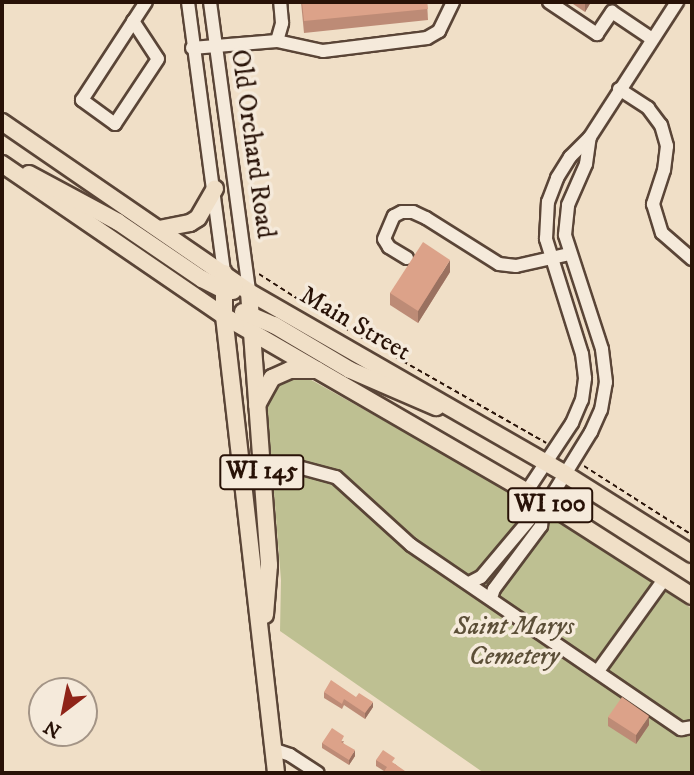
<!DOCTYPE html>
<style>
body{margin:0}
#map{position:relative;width:694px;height:775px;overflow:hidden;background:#f0dfc7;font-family:"IM FELL DW Pica",serif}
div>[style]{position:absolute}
.green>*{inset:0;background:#bec092}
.path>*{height:2px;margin-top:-1px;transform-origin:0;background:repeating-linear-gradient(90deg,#281207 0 5px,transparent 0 8.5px)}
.roads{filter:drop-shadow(2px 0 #5a4537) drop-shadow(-2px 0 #5a4537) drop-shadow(0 2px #5a4537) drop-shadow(0 -2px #5a4537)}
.minor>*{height:12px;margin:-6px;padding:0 6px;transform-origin:6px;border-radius:6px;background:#f5eadb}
.major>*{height:16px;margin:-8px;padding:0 8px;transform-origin:8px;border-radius:8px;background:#f0dfc7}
.wall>*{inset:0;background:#bd8b76}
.shaded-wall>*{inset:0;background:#9a7160}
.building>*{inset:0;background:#dca289}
span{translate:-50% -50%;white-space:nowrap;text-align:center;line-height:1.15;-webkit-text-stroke:7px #f5eadb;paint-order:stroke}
.shield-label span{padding:2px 5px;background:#f5eadb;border:2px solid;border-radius:5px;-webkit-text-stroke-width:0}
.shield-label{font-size:24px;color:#281207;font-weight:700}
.street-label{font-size:26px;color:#281207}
.park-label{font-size:26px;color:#5c4f38;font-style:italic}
.frame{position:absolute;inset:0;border:4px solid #281207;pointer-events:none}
.north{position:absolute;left:28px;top:677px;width:70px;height:70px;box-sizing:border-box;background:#f5eadb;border:2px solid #a39486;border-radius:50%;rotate:212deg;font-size:19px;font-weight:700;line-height:28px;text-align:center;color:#281207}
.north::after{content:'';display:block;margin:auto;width:24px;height:32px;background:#8f2418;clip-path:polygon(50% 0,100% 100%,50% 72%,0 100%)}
</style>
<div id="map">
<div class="green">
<div style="clip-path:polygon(306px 377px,495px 483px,610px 554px,692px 609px,692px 773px,484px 773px,280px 631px,281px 580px,267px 405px,274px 384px,285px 378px)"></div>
</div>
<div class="path">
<div style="left:259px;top:274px;width:83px;rotate:32.7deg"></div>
<div style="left:329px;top:319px;width:250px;rotate:29.7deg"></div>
<div style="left:584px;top:466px;width:128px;rotate:32.6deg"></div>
</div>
<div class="roads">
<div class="minor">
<div style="left:188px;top:2px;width:273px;rotate:82.4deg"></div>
<div style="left:210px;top:2px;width:293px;rotate:82.3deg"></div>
<div style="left:549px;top:2px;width:58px;rotate:33.7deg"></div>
<div style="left:597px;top:34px;width:27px;rotate:-56deg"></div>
<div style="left:612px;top:12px;width:48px;rotate:34deg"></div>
<div style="left:133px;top:21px;width:45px;rotate:56.7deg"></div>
<div style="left:158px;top:59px;width:78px;rotate:123.5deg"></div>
<div style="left:115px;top:124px;width:41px;rotate:-144deg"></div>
<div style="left:82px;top:100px;width:117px;rotate:-56.9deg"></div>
<div style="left:277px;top:41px;width:19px;rotate:-74deg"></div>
<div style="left:282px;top:23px;width:21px;rotate:-95deg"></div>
<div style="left:192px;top:48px;width:85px;rotate:-4.7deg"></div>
<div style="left:277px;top:41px;width:47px;rotate:12.3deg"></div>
<div style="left:323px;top:51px;width:105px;rotate:-7.1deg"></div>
<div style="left:427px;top:38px;width:14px;rotate:-30deg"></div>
<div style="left:439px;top:31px;width:32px;rotate:-64deg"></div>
<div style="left:619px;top:89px;width:35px;rotate:33deg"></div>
<div style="left:648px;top:108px;width:21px;rotate:53deg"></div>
<div style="left:661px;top:125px;width:22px;rotate:74deg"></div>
<div style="left:667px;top:146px;width:24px;rotate:97deg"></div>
<div style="left:664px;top:170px;width:36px;rotate:108deg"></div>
<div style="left:653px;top:204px;width:30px;rotate:73deg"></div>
<div style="left:662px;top:233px;width:40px;rotate:41deg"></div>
<div style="left:407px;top:258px;width:21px;rotate:-149deg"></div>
<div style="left:389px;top:247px;width:9px;rotate:-122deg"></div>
<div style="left:384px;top:239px;width:25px;rotate:-67deg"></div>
<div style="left:394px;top:216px;width:9px;rotate:-27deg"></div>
<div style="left:402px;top:212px;width:11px"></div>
<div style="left:413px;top:212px;width:14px;rotate:25deg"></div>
<div style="left:426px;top:218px;width:86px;rotate:32.2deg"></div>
<div style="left:499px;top:264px;width:17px;rotate:7deg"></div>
<div style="left:516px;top:266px;width:54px;rotate:-12.8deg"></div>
<div style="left:262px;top:469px;width:36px;rotate:-3deg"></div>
<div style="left:298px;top:467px;width:39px;rotate:15deg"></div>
<div style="left:336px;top:477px;width:101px;rotate:42.2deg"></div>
<div style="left:411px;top:545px;width:327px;rotate:34.3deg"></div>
<div style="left:681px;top:729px;width:11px;rotate:-10deg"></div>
<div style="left:527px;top:491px;width:82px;rotate:-56.5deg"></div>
<div style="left:572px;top:423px;width:25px;rotate:-67deg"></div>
<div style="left:582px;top:400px;width:22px;rotate:-82deg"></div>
<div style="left:585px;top:378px;width:24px;rotate:-97deg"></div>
<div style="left:582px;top:354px;width:121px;rotate:-107.4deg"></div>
<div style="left:546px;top:239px;width:37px;rotate:-87deg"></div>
<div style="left:548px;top:202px;width:26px;rotate:-69deg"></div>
<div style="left:557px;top:178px;width:25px;rotate:-58deg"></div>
<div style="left:570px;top:157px;width:28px;rotate:-45deg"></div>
<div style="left:590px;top:137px;width:161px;rotate:-57.2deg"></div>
<div style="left:469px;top:583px;width:13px;rotate:-27deg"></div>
<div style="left:481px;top:577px;width:82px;rotate:-49.9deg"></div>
<div style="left:534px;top:514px;width:10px;rotate:-24deg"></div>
<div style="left:491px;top:598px;width:9px;rotate:-72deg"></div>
<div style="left:494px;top:589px;width:79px;rotate:-53.3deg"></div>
<div style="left:541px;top:526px;width:16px;rotate:-83deg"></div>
<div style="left:543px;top:510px;width:92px;rotate:-58.4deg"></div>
<div style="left:591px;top:432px;width:24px;rotate:-66deg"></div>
<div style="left:601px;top:410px;width:28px;rotate:-80deg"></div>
<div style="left:606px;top:382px;width:33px;rotate:-97deg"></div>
<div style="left:602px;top:349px;width:120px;rotate:-108deg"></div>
<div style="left:565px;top:235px;width:30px;rotate:-84deg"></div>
<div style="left:568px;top:205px;width:45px;rotate:-66.3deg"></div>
<div style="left:586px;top:164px;width:27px;rotate:-82deg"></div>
<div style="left:598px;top:671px;width:115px;rotate:-54.2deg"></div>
<div style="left:272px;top:749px;width:19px;rotate:18deg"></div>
<div style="left:290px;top:755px;width:33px;rotate:33deg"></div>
</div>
<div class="major">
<div style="left:2px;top:122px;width:300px;rotate:34.5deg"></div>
<div style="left:249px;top:292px;width:365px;rotate:29.9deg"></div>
<div style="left:565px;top:474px;width:150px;rotate:32.2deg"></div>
<div style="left:2px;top:164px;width:269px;rotate:34.4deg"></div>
<div style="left:224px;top:316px;width:373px;rotate:30.1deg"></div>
<div style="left:547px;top:503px;width:172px;rotate:32.7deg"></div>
<div style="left:29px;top:174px;width:101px;rotate:28.3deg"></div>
<div style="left:118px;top:222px;width:102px;rotate:34.2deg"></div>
<div style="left:202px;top:279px;width:25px;rotate:27deg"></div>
<div style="left:224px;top:290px;width:9px;rotate:6deg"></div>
<div style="left:159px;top:229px;width:32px;rotate:-11deg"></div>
<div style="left:190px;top:223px;width:9px;rotate:-32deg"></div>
<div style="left:198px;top:218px;width:34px;rotate:-60deg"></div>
<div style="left:224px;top:273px;width:43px;rotate:90deg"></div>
<div style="left:224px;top:316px;width:460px;rotate:83.5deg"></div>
<div style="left:249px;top:292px;width:274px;rotate:85.8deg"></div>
<div style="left:269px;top:565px;width:50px;rotate:94.6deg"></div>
<div style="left:243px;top:312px;width:34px;rotate:23deg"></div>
<div style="left:274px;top:325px;width:88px;rotate:30.6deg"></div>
<div style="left:350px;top:370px;width:94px;rotate:23.3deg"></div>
<div style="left:257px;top:405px;width:31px;rotate:-61deg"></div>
<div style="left:272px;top:378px;width:20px;rotate:-24deg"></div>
<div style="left:290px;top:370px;width:27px"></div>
</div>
</div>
<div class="wall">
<div style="clip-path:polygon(301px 2px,427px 2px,428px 20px,304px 33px)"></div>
<div style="clip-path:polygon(570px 2px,591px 2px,585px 12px)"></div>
<div style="clip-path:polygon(450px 272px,418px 323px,390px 305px,390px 293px)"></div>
<div style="clip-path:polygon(324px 692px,373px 707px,365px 719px,344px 705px,342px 709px,324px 698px)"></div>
<div style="clip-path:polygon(608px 717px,649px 725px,636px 744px,608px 726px)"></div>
<div style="clip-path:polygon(344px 741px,343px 743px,355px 756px,349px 765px,322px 748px,322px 743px)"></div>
<div style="clip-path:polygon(376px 760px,395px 764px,405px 773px,384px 771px,376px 766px)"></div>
</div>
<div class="shaded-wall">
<div style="clip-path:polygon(585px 2px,591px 2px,585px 12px)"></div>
<div style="clip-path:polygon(450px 260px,450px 272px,418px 323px,418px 311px)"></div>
<div style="clip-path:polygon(373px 702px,373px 707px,365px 719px,365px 713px)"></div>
<div style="clip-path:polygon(649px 716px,649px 725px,636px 744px,636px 735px)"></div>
<div style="clip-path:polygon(355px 750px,355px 756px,349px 765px,349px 760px)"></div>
</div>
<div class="building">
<div style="clip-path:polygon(302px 2px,427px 2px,428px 9px,304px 21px)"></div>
<div style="clip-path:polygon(423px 242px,450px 260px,418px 311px,390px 293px)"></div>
<div style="clip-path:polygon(331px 680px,356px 697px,359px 693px,373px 702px,365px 713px,344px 699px,342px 704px,324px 692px)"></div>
<div style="clip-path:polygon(622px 697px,649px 716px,636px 735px,608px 717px)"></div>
<div style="clip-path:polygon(332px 728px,344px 736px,341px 742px,355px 750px,349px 760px,322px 743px)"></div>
<div style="clip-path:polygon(383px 750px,395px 758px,392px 762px,405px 771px,403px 773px,383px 773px,387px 767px,376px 760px)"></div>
</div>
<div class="shield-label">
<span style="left:262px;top:472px">WI 145</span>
<span style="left:550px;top:505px">WI 100</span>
</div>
<div class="street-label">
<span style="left:252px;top:144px;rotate:82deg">Old Orchard Road</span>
<span style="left:355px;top:324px;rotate:30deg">Main Street</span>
</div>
<div class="park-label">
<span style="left:514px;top:642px">Saint Marys<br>Cemetery</span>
</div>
<div class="frame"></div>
<div class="north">N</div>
</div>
